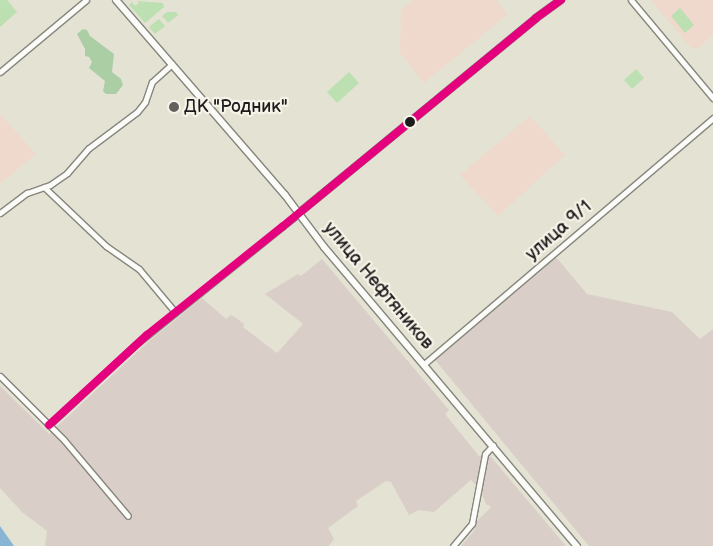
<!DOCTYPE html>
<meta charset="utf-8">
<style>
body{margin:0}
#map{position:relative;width:713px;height:546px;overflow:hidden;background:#e4e2d3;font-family:"Balsamiq Sans",sans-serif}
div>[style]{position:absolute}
.built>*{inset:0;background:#eed9cc}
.industrial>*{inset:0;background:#dacfc8}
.green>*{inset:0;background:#bce0b1}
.forest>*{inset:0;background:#abcea5}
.water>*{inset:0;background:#89b5d4}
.roads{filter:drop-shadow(1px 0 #86857e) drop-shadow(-1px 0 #86857e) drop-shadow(0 1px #86857e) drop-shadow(0 -1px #86857e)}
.minor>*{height:5px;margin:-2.5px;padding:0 2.5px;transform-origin:2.5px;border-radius:2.5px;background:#fbfbf8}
.tertiary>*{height:6px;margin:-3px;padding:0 3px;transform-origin:3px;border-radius:3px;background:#fbfbf8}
.bus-1>*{height:8px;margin:-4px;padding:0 4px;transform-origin:4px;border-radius:4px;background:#e5007d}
.dots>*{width:14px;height:14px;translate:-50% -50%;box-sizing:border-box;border:2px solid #f7f3e8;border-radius:50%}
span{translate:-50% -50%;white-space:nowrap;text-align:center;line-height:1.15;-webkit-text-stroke:4.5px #f7f3e8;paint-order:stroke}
.poi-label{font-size:18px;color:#1c1c1c}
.left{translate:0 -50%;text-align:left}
.street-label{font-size:18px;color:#1c1c1c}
</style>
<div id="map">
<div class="built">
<div style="clip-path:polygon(413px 0,496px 0,508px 14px,424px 83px,400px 53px,401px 11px)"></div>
<div style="clip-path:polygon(651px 0,713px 0,713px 35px,697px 49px,692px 49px)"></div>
<div style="clip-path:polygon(0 114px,36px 154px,0 184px)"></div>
<div style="clip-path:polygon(530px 116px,565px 155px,498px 216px,460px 175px)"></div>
</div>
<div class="industrial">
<div style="clip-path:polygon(556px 257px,587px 294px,672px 312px,700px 339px,713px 329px,713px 546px,589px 546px,435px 360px)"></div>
<div style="clip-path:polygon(322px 259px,449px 410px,445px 414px,479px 456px,491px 457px,566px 546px,461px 546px,474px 531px,476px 522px,491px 507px,486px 504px,481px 491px,471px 480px,434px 512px,419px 510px,409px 515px,391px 482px,386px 481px,356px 501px,358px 506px,328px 528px,334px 539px,329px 546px,45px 546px,47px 531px,22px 512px,0 488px,0 386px,49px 434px,148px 342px,202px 298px,226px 319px,231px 315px,236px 318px,244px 324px,243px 327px,277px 353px,303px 324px,265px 294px,298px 274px,301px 276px)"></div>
</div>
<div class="green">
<div style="clip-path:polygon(0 0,7px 0,17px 12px,0 27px)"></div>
<div style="clip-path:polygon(137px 1px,163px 3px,164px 7px,145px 23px,129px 5px,132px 2px,135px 6px,139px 3px)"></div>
<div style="clip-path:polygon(680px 8px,694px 25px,685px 33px,671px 16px)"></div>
<div style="clip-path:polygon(167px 12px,176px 12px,178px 15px,168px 23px,162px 16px)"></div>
<div style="clip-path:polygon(159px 19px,165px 26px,155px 34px,149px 27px)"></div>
<div style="clip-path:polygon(636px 69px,644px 78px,632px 89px,624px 80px)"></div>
<div style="clip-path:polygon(349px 72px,359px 83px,337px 103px,327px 92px)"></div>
</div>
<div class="forest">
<div style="clip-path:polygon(83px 29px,87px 30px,90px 36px,114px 54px,112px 72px,121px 79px,123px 85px,116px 94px,106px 94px,103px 91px,105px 81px,89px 68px,92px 62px,89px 57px,85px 56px,85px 49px,77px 34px)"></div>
</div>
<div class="water">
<div style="clip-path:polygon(0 526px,14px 546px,0 546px)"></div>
</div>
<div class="roads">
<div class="minor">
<div style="left:631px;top:0;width:128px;rotate:50.1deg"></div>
<div style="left:0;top:72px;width:112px;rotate:-39.9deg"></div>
<div style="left:44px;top:187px;width:86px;rotate:43.6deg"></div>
<div style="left:106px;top:246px;width:40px;rotate:34.9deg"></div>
<div style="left:139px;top:269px;width:56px;rotate:50.1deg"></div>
<div style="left:0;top:213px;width:34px;rotate:-37deg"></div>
<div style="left:27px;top:193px;width:24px;rotate:-19deg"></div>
<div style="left:50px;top:185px;width:21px;rotate:-35deg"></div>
<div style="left:67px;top:173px;width:33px;rotate:-49deg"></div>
<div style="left:89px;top:148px;width:60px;rotate:-36.9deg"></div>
<div style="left:137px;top:112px;width:13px;rotate:-51deg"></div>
<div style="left:145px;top:102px;width:21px;rotate:-71deg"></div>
<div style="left:152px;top:82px;width:27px;rotate:-42deg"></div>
<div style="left:424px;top:364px;width:380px;rotate:-40.4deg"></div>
<div style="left:0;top:376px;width:91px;rotate:45deg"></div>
<div style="left:64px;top:440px;width:99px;rotate:49.9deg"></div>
<div style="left:49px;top:425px;width:117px;rotate:-42.9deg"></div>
<div style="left:135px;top:345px;width:211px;rotate:-38.8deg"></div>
<div style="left:453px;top:546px;width:30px;rotate:-50deg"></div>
<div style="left:472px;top:523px;width:70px;rotate:-79.3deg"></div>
<div style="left:485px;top:454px;width:12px;rotate:-48deg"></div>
</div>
<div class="tertiary">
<div style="left:116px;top:0;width:258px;rotate:49.1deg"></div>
<div style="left:285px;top:195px;width:65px;rotate:53.1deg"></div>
<div style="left:324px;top:247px;width:392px;rotate:49.8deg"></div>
<div style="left:299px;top:213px;width:307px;rotate:-39.4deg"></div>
<div style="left:536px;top:18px;width:31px;rotate:-36deg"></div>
</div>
</div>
<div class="bus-1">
<div style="left:49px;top:425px;width:133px;rotate:-42.6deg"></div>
<div style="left:147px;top:335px;width:173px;rotate:-38.7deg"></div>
<div style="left:282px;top:227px;width:329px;rotate:-39.4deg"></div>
<div style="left:536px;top:18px;width:31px;rotate:-36deg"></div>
</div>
<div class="dots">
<div style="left:174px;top:107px;background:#62615c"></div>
<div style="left:410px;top:122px;background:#1c1c1c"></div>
</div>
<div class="poi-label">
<span class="left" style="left:184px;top:107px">ДК "Родник"</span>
</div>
<div class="street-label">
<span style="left:559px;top:231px;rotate:-41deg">улица 9/1</span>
<span style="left:378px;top:286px;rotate:50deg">улица Нефтяников</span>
</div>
</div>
